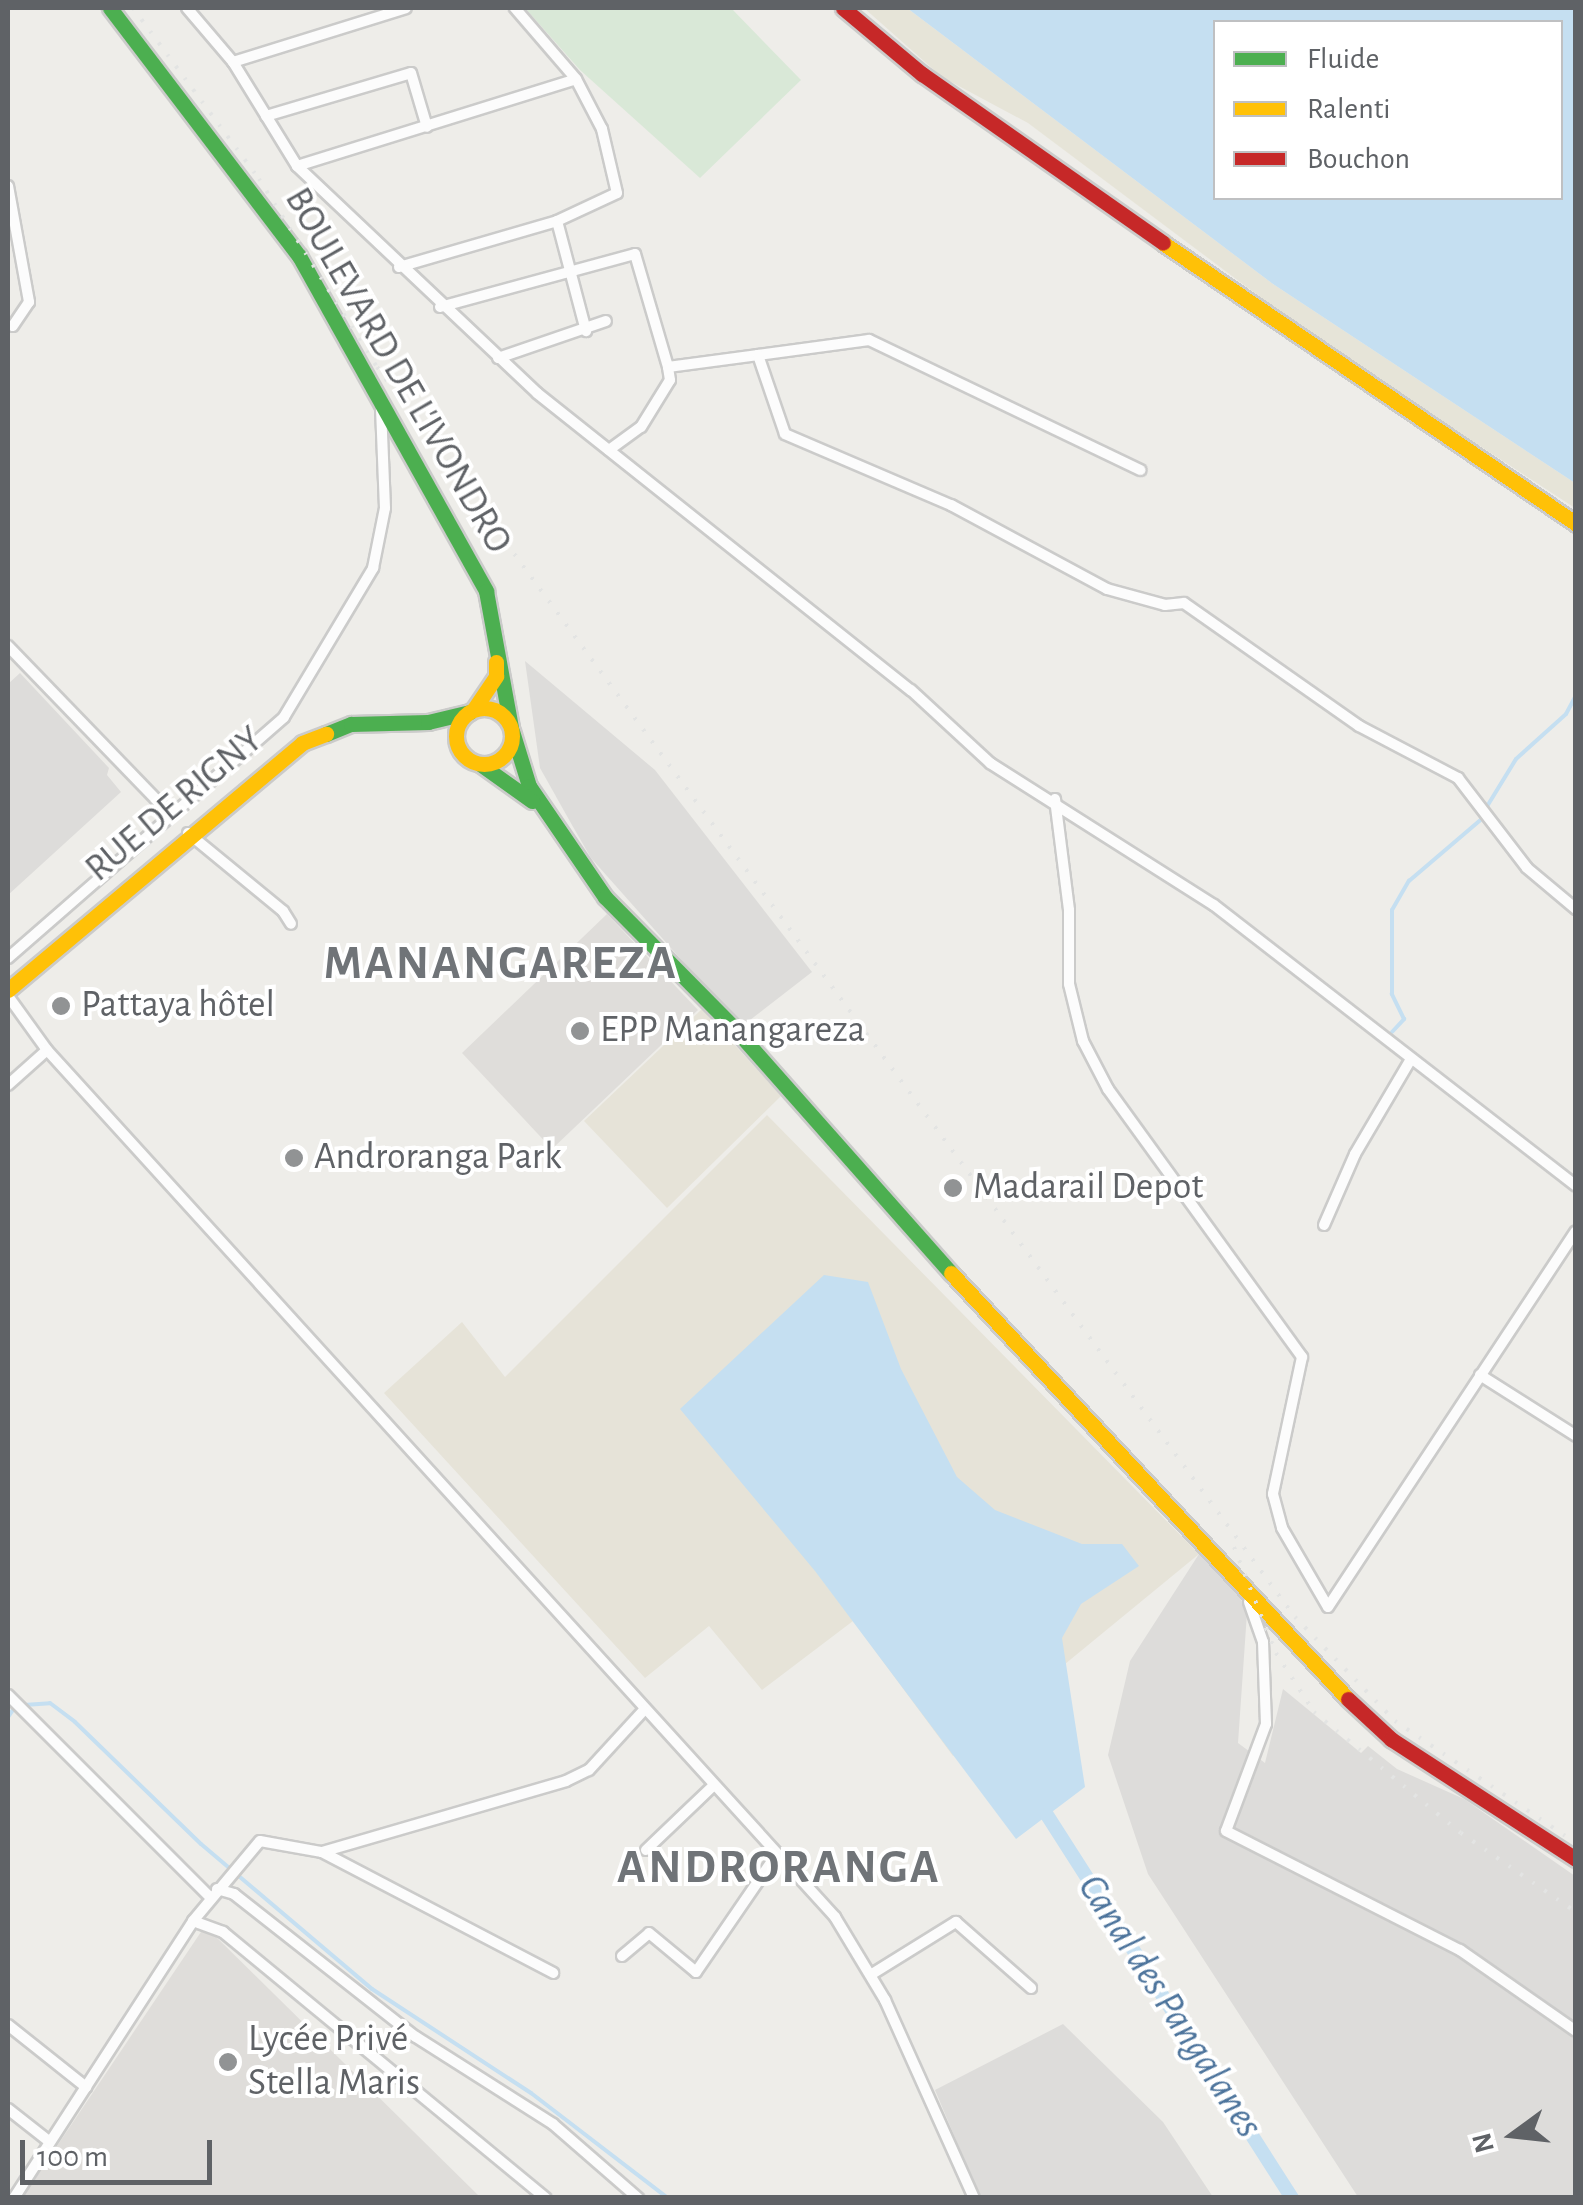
<!DOCTYPE html>
<meta charset="utf-8">
<style>
body{margin:0}
#map{position:relative;width:1583px;height:2205px;overflow:hidden;background:#eeede9;font-family:"Alegreya Sans",sans-serif}
div>[style]{position:absolute}
.commercial>*{inset:0;background:#e6e3d8}
.industrial>*{inset:0;background:#dddcda}
.education>*{inset:0;background:#dfddda}
.green>*{inset:0;background:#d9e8d7}
.sand>*{inset:0;background:#e6e4d8}
.water>*{inset:0;background:#c5dff1}
.stream>*{height:4px;margin:-2px;padding:0 2px;transform-origin:2px;border-radius:2px;background:#c5dff1}
.canal>*{height:14px;margin:-7px;padding:0 7px;transform-origin:7px;border-radius:7px;background:#c5dff1}
.roads{filter:drop-shadow(2px 0 #cbcbca) drop-shadow(-2px 0 #cbcbca) drop-shadow(0 2px #cbcbca) drop-shadow(0 -2px #cbcbca)}
.street>*{height:10px;margin:-5px;padding:0 5px;transform-origin:5px;border-radius:5px;background:#fcfcfc}
.fast>*{height:15px;margin:-7.5px;padding:0 7.5px;transform-origin:7.5px;border-radius:7.5px;background:#4caf50}
.slow>*{height:15px;margin:-7.5px;padding:0 7.5px;transform-origin:7.5px;border-radius:7.5px;background:#ffc107}
.slow>.ring{margin:-7.5px;padding:0;box-sizing:content-box;background:none;border:15px solid #ffc107;border-radius:50%}
.jam>*{height:15px;margin:-7.5px;padding:0 7.5px;transform-origin:7.5px;border-radius:7.5px;background:#c62828}
.rail>*{height:4px;margin-top:-2px;transform-origin:0;background:repeating-linear-gradient(90deg,#e3e4e3 0 2.5px,transparent 0 14.5px)}
.dots>*{width:28px;height:28px;translate:-50% -50%;box-sizing:border-box;border:5px solid #fff;border-radius:50%}
span{translate:-50% -50%;white-space:nowrap;text-align:center;line-height:1.15;-webkit-text-stroke:8px #fff;paint-order:stroke}
.street-label{font-size:38px;color:#5f6266}
.poi-label{font-size:38px;color:#5f6266}
.left{translate:0 -50%;text-align:left}
.water-label{font-size:40px;color:#4d749c;font-style:italic}
.district-label{font-size:48px;color:#707478;font-weight:700;letter-spacing:2.5px}
.frame{position:absolute;inset:0;border:10px solid #5f6266;pointer-events:none}
.legend{position:absolute;left:1213px;top:20px;width:350px;height:180px;box-sizing:border-box;background:#fff;border:2px solid #bfc0c2;margin:0;padding:12px 18px;list-style:none;font-size:30px;color:#5f6266}
.legend li{display:flex;align-items:center;gap:20px;height:50px}
.legend b{width:50px;border:2px solid #bfc0c2}
.north{position:absolute;left:1463px;top:2085px;width:100px;height:100px;-webkit-text-stroke:8px #fff;paint-order:stroke;rotate:255deg;font-size:28px;font-weight:700;line-height:40px;text-align:center;color:#5f6266}
.north::after{content:'';display:block;margin:auto;width:35px;height:45px;background:#5f6266;clip-path:polygon(50% 0,100% 100%,50% 72%,0 100%)}
.scale{position:absolute;left:20px;top:2140px;width:192px;height:45px;box-sizing:border-box;border:5px solid #5f6266;border-top:0;padding-left:12px;font-size:30px;line-height:35px;white-space:nowrap;color:#5f6266;-webkit-text-stroke:8px #fff;paint-order:stroke}
</style>
<div id="map">
<div class="commercial">
<div style="clip-path:polygon(702px 1009px,781px 1096px,667px 1208px,584px 1121px)"></div>
<div style="clip-path:polygon(767px 1115px,1199px 1554px,953px 1756px,853px 1621px,762px 1690px,709px 1626px,645px 1678px,384px 1393px,462px 1322px,505px 1377px)"></div>
</div>
<div class="industrial">
<div style="clip-path:polygon(525px 661px,655px 770px,812px 972px,741px 1027px,591px 858px,572px 825px,540px 768px)"></div>
<div style="clip-path:polygon(20px 673px,109px 768px,107px 775px,121px 792px,8px 895px,8px 684px)"></div>
<div style="clip-path:polygon(1199px 1554px,1238px 1592px,1247px 1613px,1238px 1743px,1265px 1763px,1283px 1689px,1361px 1753px,1368px 1746px,1397px 1769px,1464px 1799px,1575px 1876px,1575px 2197px,1358px 2197px,1148px 1874px,1108px 1755px,1130px 1661px)"></div>
<div style="clip-path:polygon(1063px 2024px,1163px 2122px,1213px 2197px,980px 2197px,935px 2090px)"></div>
</div>
<div class="education">
<div style="clip-path:polygon(607px 914px,698px 1010px,552px 1149px,462px 1053px)"></div>
<div style="clip-path:polygon(205px 1926px,480px 2197px,22px 2198px)"></div>
</div>
<div class="green">
<div style="clip-path:polygon(525px 8px,731px 8px,801px 80px,700px 178px,580px 70px)"></div>
</div>
<div class="sand">
<div style="clip-path:polygon(864px 8px,907px 8px,1273px 284px,1575px 483px,1575px 508px,1320px 342px,1028px 123px,942px 77px)"></div>
</div>
<div class="water">
<div style="clip-path:polygon(evenodd,907px 8px,1575px 8px,1575px 483px,1273px 284px,907px 8px,1216px 22px,1560px 22px,1560px 198px,1216px 198px,1216px 22px)"></div>
<div style="clip-path:polygon(824px 1275px,868px 1282px,901px 1369px,957px 1477px,995px 1510px,1082px 1544px,1122px 1544px,1139px 1566px,1081px 1604px,1062px 1638px,1085px 1787px,1016px 1839px,815px 1571px,680px 1409px)"></div>
</div>
<div class="stream">
<div style="left:1486px;top:808px;width:57px;rotate:-58.5deg"></div>
<div style="left:1516px;top:759px;width:67px;rotate:-42deg"></div>
<div style="left:1566px;top:714px;width:21px;rotate:-62deg"></div>
<div style="left:1392px;top:1032px;width:18px;rotate:-47deg"></div>
<div style="left:1404px;top:1019px;width:28px;rotate:-116deg"></div>
<div style="left:1392px;top:994px;width:84px;rotate:-90deg"></div>
<div style="left:1392px;top:910px;width:34px;rotate:-60deg"></div>
<div style="left:1409px;top:881px;width:99px;rotate:-40.5deg"></div>
<div style="left:24px;top:1705px;width:26px;rotate:-4deg"></div>
<div style="left:50px;top:1703px;width:31px;rotate:37deg"></div>
<div style="left:75px;top:1722px;width:175px;rotate:44.1deg"></div>
<div style="left:201px;top:1844px;width:224px;rotate:40.3deg"></div>
<div style="left:372px;top:1989px;width:190px;rotate:33.2deg"></div>
<div style="left:531px;top:2093px;width:173px;rotate:37.5deg"></div>
<div style="left:8px;top:1717px;width:12px;rotate:-55deg"></div>
</div>
<div class="canal">
<div style="left:1047px;top:1815px;width:455px;rotate:57.4deg"></div>
</div>
<div class="roads">
<div class="street">
<div style="left:187px;top:8px;width:71px;rotate:49.6deg"></div>
<div style="left:233px;top:62px;width:122px;rotate:58.4deg"></div>
<div style="left:297px;top:166px;width:330px;rotate:43.4deg"></div>
<div style="left:537px;top:393px;width:478px;rotate:38.5deg"></div>
<div style="left:911px;top:690px;width:108px;rotate:42.7deg"></div>
<div style="left:990px;top:763px;width:265px;rotate:32.4deg"></div>
<div style="left:1214px;top:905px;width:458px;rotate:37.8deg"></div>
<div style="left:233px;top:62px;width:181px;rotate:-17.3deg"></div>
<div style="left:266px;top:116px;width:151px;rotate:-16.5deg"></div>
<div style="left:411px;top:73px;width:56px;rotate:73.5deg"></div>
<div style="left:297px;top:166px;width:292px;rotate:-17.3deg"></div>
<div style="left:8px;top:186px;width:118px;rotate:79.7deg"></div>
<div style="left:29px;top:302px;width:29px;rotate:124deg"></div>
<div style="left:557px;top:221px;width:114px;rotate:75.2deg"></div>
<div style="left:399px;top:267px;width:165px;rotate:-16.2deg"></div>
<div style="left:557px;top:221px;width:66px;rotate:-25deg"></div>
<div style="left:617px;top:193px;width:66px;rotate:-103.2deg"></div>
<div style="left:602px;top:129px;width:56px;rotate:-117.5deg"></div>
<div style="left:576px;top:79px;width:94px;rotate:-130.7deg"></div>
<div style="left:440px;top:307px;width:202px;rotate:-15.2deg"></div>
<div style="left:635px;top:254px;width:118px;rotate:73.7deg"></div>
<div style="left:758px;top:355px;width:112px;rotate:-7.7deg"></div>
<div style="left:869px;top:340px;width:301px;rotate:25.6deg"></div>
<div style="left:498px;top:358px;width:114px;rotate:-18.9deg"></div>
<div style="left:609px;top:450px;width:39px;rotate:-36deg"></div>
<div style="left:641px;top:427px;width:55px;rotate:-58.3deg"></div>
<div style="left:670px;top:380px;width:13px;rotate:-99deg"></div>
<div style="left:668px;top:367px;width:91px;rotate:-7.6deg"></div>
<div style="left:758px;top:355px;width:83px;rotate:71.1deg"></div>
<div style="left:785px;top:434px;width:181px;rotate:23.2deg"></div>
<div style="left:951px;top:505px;width:177px;rotate:28.3deg"></div>
<div style="left:1107px;top:589px;width:60px;rotate:15.4deg"></div>
<div style="left:1165px;top:605px;width:19px;rotate:-6deg"></div>
<div style="left:1184px;top:603px;width:214px;rotate:35.1deg"></div>
<div style="left:1359px;top:726px;width:112px;rotate:27.7deg"></div>
<div style="left:1458px;top:778px;width:113px;rotate:52.5deg"></div>
<div style="left:1527px;top:868px;width:64px;rotate:39.9deg"></div>
<div style="left:8px;top:646px;width:232px;rotate:46deg"></div>
<div style="left:1055px;top:799px;width:112px;rotate:82.8deg"></div>
<div style="left:1069px;top:910px;width:74px;rotate:90deg"></div>
<div style="left:1069px;top:984px;width:59px;rotate:76.2deg"></div>
<div style="left:1083px;top:1041px;width:54px;rotate:62.5deg"></div>
<div style="left:1108px;top:1089px;width:331px;rotate:54.1deg"></div>
<div style="left:1302px;top:1357px;width:140px;rotate:102deg"></div>
<div style="left:1273px;top:1494px;width:35px;rotate:75deg"></div>
<div style="left:1282px;top:1528px;width:91px;rotate:59.8deg"></div>
<div style="left:1328px;top:1607px;width:450px;rotate:-56.6deg"></div>
<div style="left:188px;top:833px;width:123px;rotate:39.4deg"></div>
<div style="left:283px;top:911px;width:15px;rotate:58deg"></div>
<div style="left:8px;top:958px;width:366px;rotate:-41.1deg"></div>
<div style="left:284px;top:717px;width:174px;rotate:-59.1deg"></div>
<div style="left:373px;top:568px;width:61px;rotate:-78.7deg"></div>
<div style="left:385px;top:508px;width:98px;rotate:-92.3deg"></div>
<div style="left:8px;top:996px;width:67px;rotate:54.2deg"></div>
<div style="left:47px;top:1050px;width:1172px;rotate:47.73deg"></div>
<div style="left:835px;top:1917px;width:97px;rotate:58.9deg"></div>
<div style="left:885px;top:2000px;width:217px;rotate:65.8deg"></div>
<div style="left:8px;top:1085px;width:52px;rotate:-41.9deg"></div>
<div style="left:1324px;top:1225px;width:77px;rotate:-66.4deg"></div>
<div style="left:1355px;top:1154px;width:110px;rotate:-59.5deg"></div>
<div style="left:1480px;top:1375px;width:114px;rotate:32.4deg"></div>
<div style="left:1249px;top:1602px;width:42px;rotate:70.7deg"></div>
<div style="left:1263px;top:1642px;width:82px;rotate:87.9deg"></div>
<div style="left:1266px;top:1724px;width:114px;rotate:110.5deg"></div>
<div style="left:1226px;top:1831px;width:263px;rotate:27deg"></div>
<div style="left:1460px;top:1950px;width:141px;rotate:34.9deg"></div>
<div style="left:8px;top:1695px;width:287px;rotate:45deg"></div>
<div style="left:646px;top:1850px;width:93px;rotate:-43.7deg"></div>
<div style="left:322px;top:1852px;width:261px;rotate:27.6deg"></div>
<div style="left:217px;top:1889px;width:18px;rotate:16deg"></div>
<div style="left:234px;top:1894px;width:231px;rotate:38.2deg"></div>
<div style="left:416px;top:2037px;width:162px;rotate:32.4deg"></div>
<div style="left:553px;top:2124px;width:113px;rotate:41deg"></div>
<div style="left:193px;top:1921px;width:32px;rotate:20deg"></div>
<div style="left:223px;top:1932px;width:418px;rotate:39.5deg"></div>
<div style="left:622px;top:1956px;width:35px;rotate:-40deg"></div>
<div style="left:649px;top:1933px;width:61px;rotate:39.7deg"></div>
<div style="left:696px;top:1972px;width:142px;rotate:-55.6deg"></div>
<div style="left:872px;top:1974px;width:99px;rotate:-31.8deg"></div>
<div style="left:956px;top:1922px;width:100px;rotate:41.3deg"></div>
<div style="left:8px;top:2025px;width:100px;rotate:38.5deg"></div>
<div style="left:8px;top:2109px;width:53px;rotate:38.2deg"></div>
<div style="left:14px;top:2198px;width:330px;rotate:-57.1deg"></div>
<div style="left:193px;top:1921px;width:104px;rotate:-50.1deg"></div>
<div style="left:260px;top:1841px;width:63px;rotate:10.1deg"></div>
<div style="left:322px;top:1852px;width:254px;rotate:-16.2deg"></div>
<div style="left:566px;top:1781px;width:25px;rotate:-26deg"></div>
<div style="left:589px;top:1770px;width:81px;rotate:-47.5deg"></div>
</div>
<div class="fast">
<div style="left:110px;top:8px;width:312px;rotate:52.7deg"></div>
<div style="left:299px;top:256px;width:384px;rotate:60.8deg"></div>
<div style="left:486px;top:591px;width:138px;rotate:79.6deg"></div>
<div style="left:512px;top:731px;width:58px;rotate:72.8deg"></div>
<div style="left:529px;top:786px;width:135px;rotate:55.6deg"></div>
<div style="left:605px;top:897px;width:185px;rotate:45.4deg"></div>
<div style="left:735px;top:1029px;width:326px;rotate:48.5deg"></div>
<div style="left:326px;top:734px;width:27px;rotate:-22deg"></div>
<div style="left:351px;top:724px;width:77px;rotate:-1.5deg"></div>
<div style="left:428px;top:722px;width:43px;rotate:-13.4deg"></div>
<div style="left:480px;top:764px;width:64px;rotate:35.4deg"></div>
</div>
<div class="slow">
<div style="left:1163px;top:243px;width:500px;rotate:34.2deg"></div>
<div class="ring" style="left:456px;top:708px;width:41px;height:41px"></div>
<div style="left:474px;top:709px;width:40px;rotate:-56deg"></div>
<div style="left:496px;top:676px;width:14px;rotate:-90deg"></div>
<div style="left:8px;top:990px;width:384px;rotate:-40deg"></div>
<div style="left:302px;top:743px;width:26px;rotate:-21deg"></div>
<div style="left:951px;top:1273px;width:582px;rotate:47.02deg"></div>
</div>
<div class="jam">
<div style="left:843px;top:8px;width:103px;rotate:39.9deg"></div>
<div style="left:922px;top:74px;width:294px;rotate:35deg"></div>
<div style="left:1348px;top:1699px;width:59px;rotate:42.9deg"></div>
<div style="left:1391px;top:1739px;width:221px;rotate:33deg"></div>
</div>
</div>
<div class="rail">
<div style="left:133px;top:8px;width:212px;rotate:53.6deg"></div>
<div style="left:259px;top:179px;width:222px;rotate:57.9deg"></div>
<div style="left:377px;top:367px;width:1551px;rotate:53.71deg"></div>
<div style="left:1295px;top:1617px;width:144px;rotate:46.1deg"></div>
<div style="left:1395px;top:1721px;width:218px;rotate:34deg"></div>
<div style="left:1234px;top:1547px;width:114px;rotate:68.4deg"></div>
<div style="left:1276px;top:1653px;width:70px;rotate:57.2deg"></div>
<div style="left:1314px;top:1712px;width:190px;rotate:39.5deg"></div>
<div style="left:1461px;top:1833px;width:140px;rotate:34.5deg"></div>
</div>
<div class="dots">
<div style="left:61px;top:1006px;background:#919394"></div>
<div style="left:580px;top:1031px;background:#919394"></div>
<div style="left:294px;top:1158px;background:#919394"></div>
<div style="left:953px;top:1188px;background:#919394"></div>
<div style="left:228px;top:2062px;background:#919394"></div>
</div>
<div class="street-label">
<span style="left:397px;top:371px;rotate:60deg">BOULEVARD DE L'IVONDRO</span>
<span style="left:175px;top:805px;rotate:-40deg">RUE DE RIGNY</span>
</div>
<div class="poi-label">
<span class="left" style="left:81px;top:1006px">Pattaya hôtel</span>
<span class="left" style="left:600px;top:1031px">EPP Manangareza</span>
<span class="left" style="left:314px;top:1158px">Androranga Park</span>
<span class="left" style="left:973px;top:1188px">Madarail Depot</span>
<span class="left" style="left:248px;top:2062px">Lycée Privé<br>Stella Maris</span>
</div>
<div class="water-label">
<span style="left:1170px;top:2006px;rotate:57deg">Canal des Pangalanes</span>
</div>
<div class="district-label">
<span style="left:501px;top:965px">MANANGAREZA</span>
<span style="left:779px;top:1869px">ANDRORANGA</span>
</div>
<div class="frame"></div>
<ul class="legend">
<li><b style="height:12px;background:#4caf50"></b>Fluide</li>
<li><b style="height:12px;background:#ffc107"></b>Ralenti</li>
<li><b style="height:12px;background:#c62828"></b>Bouchon</li>
</ul>
<div class="north">N</div>
<div class="scale">100 m</div>
</div>
